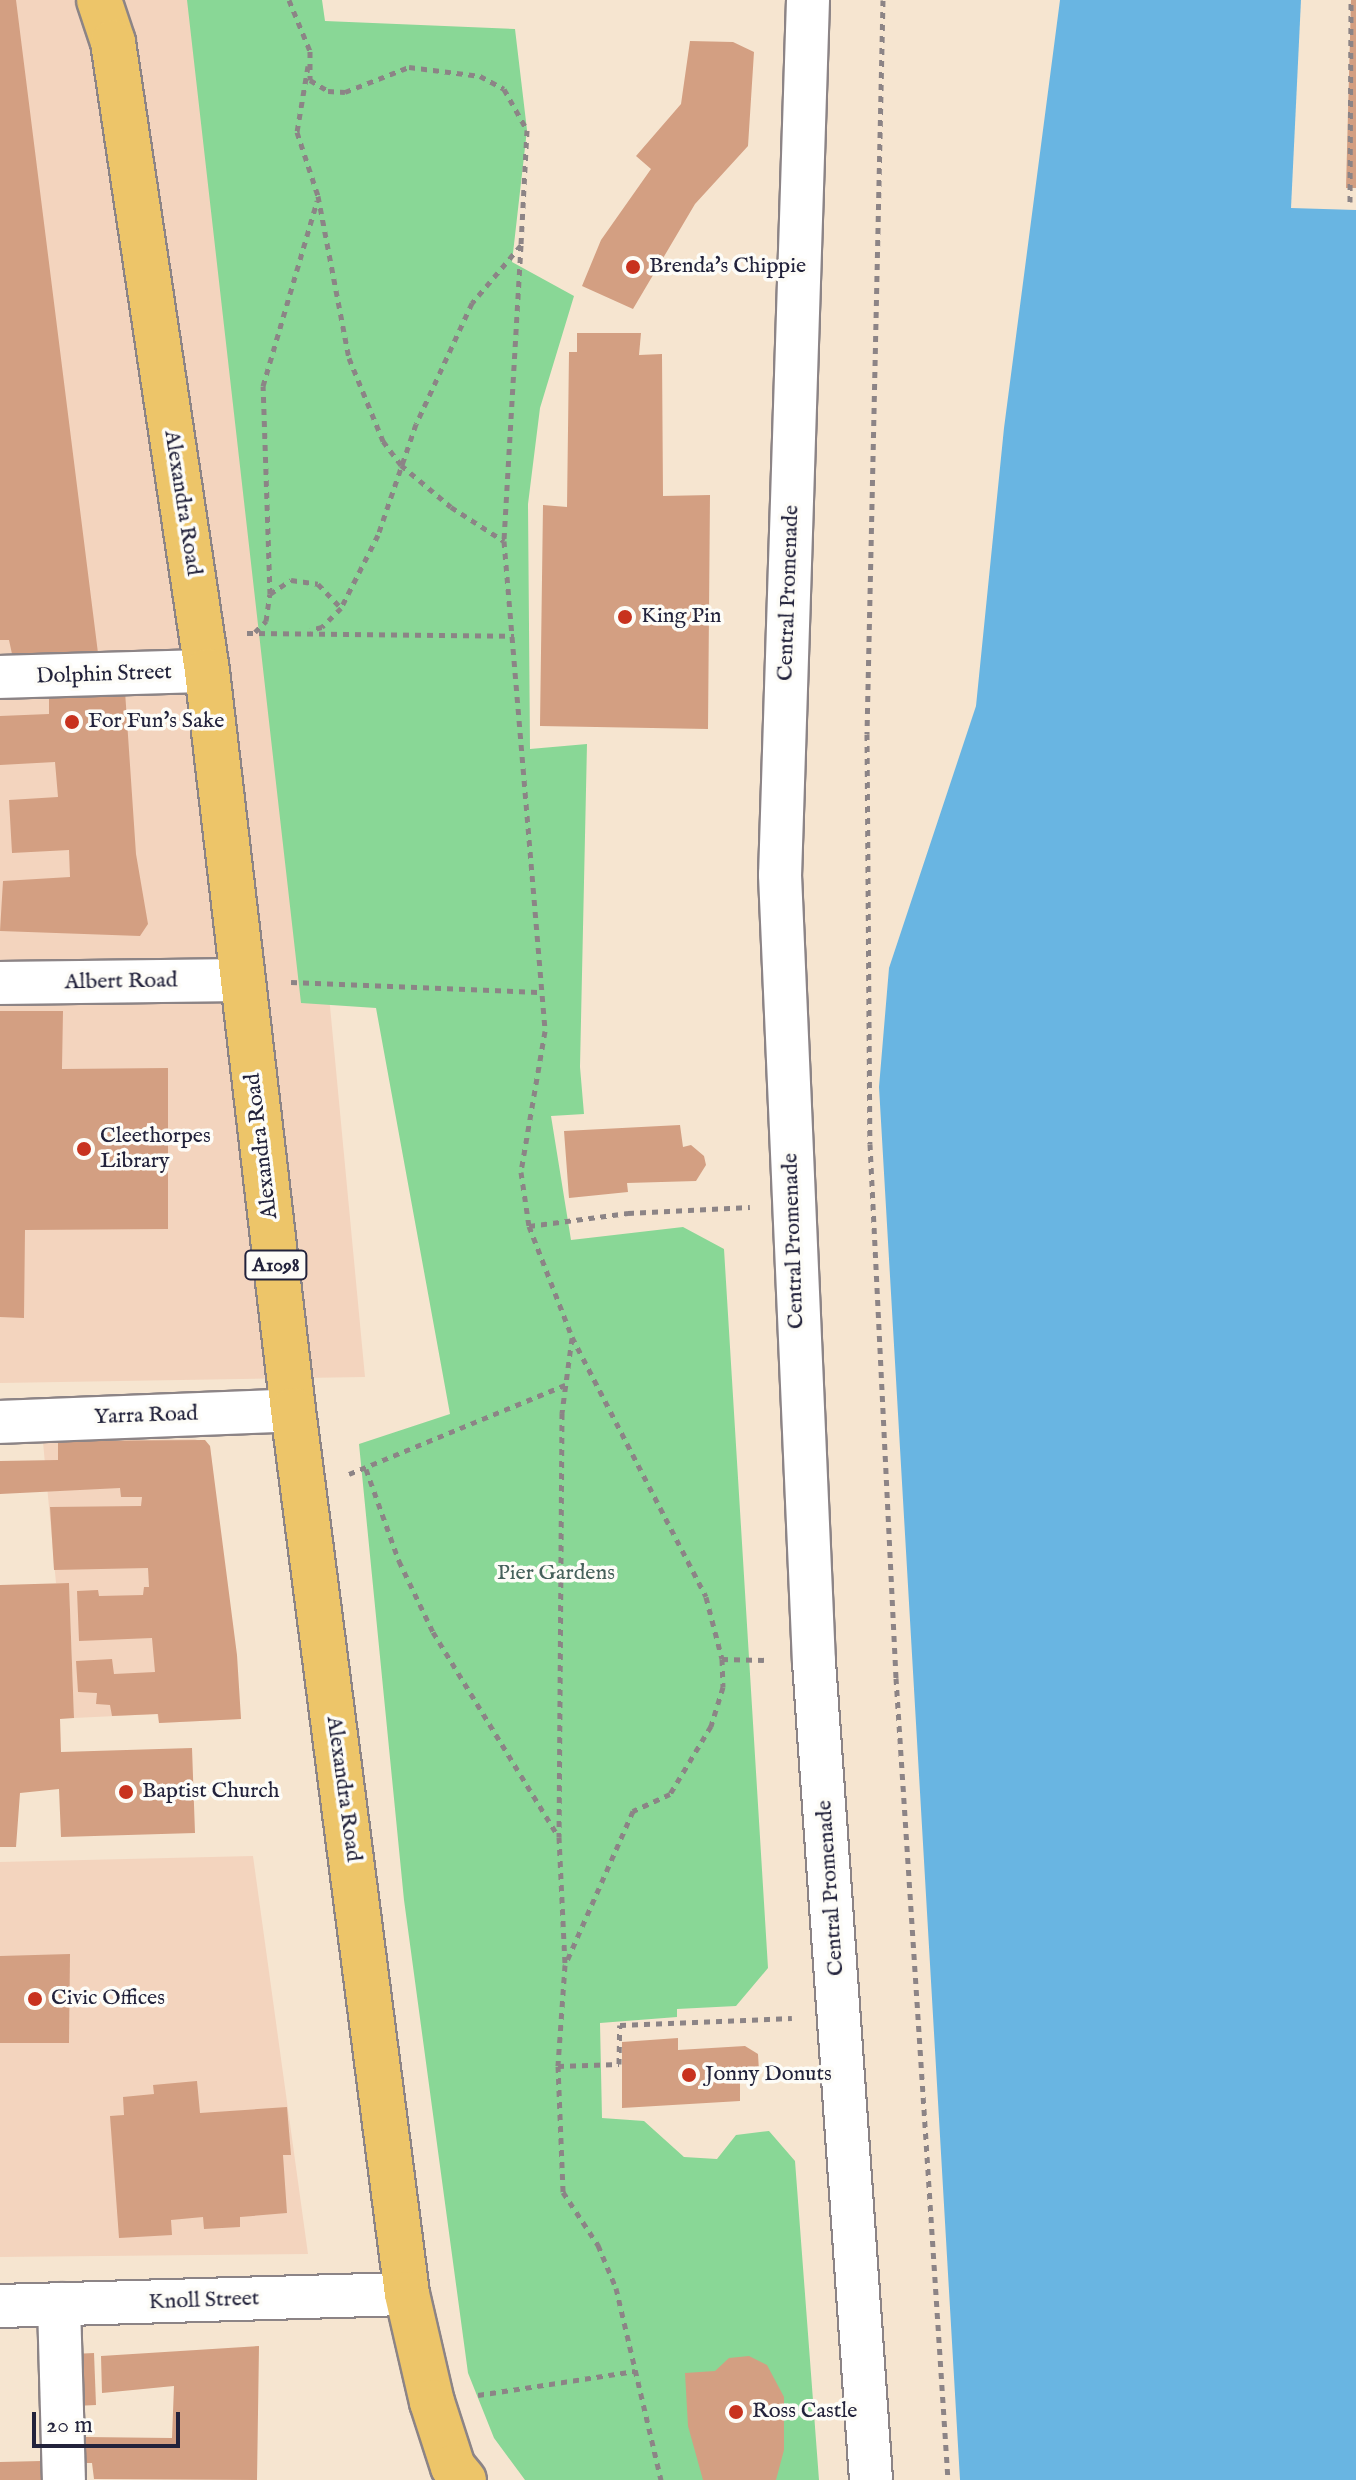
<!DOCTYPE html>
<style>
body{margin:0}
#map{position:relative;width:1356px;height:2480px;overflow:hidden;background:#f6e5d0;font-family:"IM FELL English",serif}
div>[style]{position:absolute}
.built>*{inset:0;background:#f3d4be}
.green>*{inset:0;background:#89d796}
.water>*{inset:0;background:#69b5e2}
.pier>*{inset:0;background:#f6e5d0}
.building>*{inset:0;background:#d39f82}
.path>*{height:5px;margin-top:-2.5px;transform-origin:0;background:repeating-linear-gradient(90deg,#8c8486 0 6px,transparent 0 12px)}
.roads{filter:drop-shadow(2px 0 #8c8486) drop-shadow(-2px 0 #8c8486) drop-shadow(0 2px #8c8486) drop-shadow(0 -2px #8c8486)}
.street>*{height:42px;margin:-21px;padding:0 21px;transform-origin:21px;border-radius:21px;background:#fff}
.primary>*{height:44px;margin:-22px;padding:0 22px;transform-origin:22px;border-radius:22px;background:#edc569}
.dots>*{width:22px;height:22px;translate:-50% -50%;box-sizing:border-box;border:4px solid #fdfcf7;border-radius:50%}
span{translate:-50% -50%;white-space:nowrap;text-align:center;line-height:1.15;-webkit-text-stroke:7px #fdfcf7;paint-order:stroke}
.shield-label span{padding:2px 6px;background:#fdfcf7;border:2px solid;border-radius:6px;-webkit-text-stroke-width:0}
.shield-label{font-size:20px;color:#22223b;font-weight:700}
.poi-label{font-size:22px;color:#22223b}
.left{translate:0 -50%;text-align:left}
.street-label{font-size:22px;color:#22223b}
.park-label{font-size:22px;color:#46615b}
.scale{position:absolute;left:32px;top:2412px;width:148px;height:36px;box-sizing:border-box;border:4px solid #22223b;border-top:0;padding-left:10px;font-size:24px;line-height:28px;white-space:nowrap;color:#22223b;-webkit-text-stroke:6px #fdfcf7;paint-order:stroke}
</style>
<div id="map">
<div class="built">
<div style="clip-path:polygon(0 0,235px 0,365px 1377px,0 1383px)"></div>
<div style="clip-path:polygon(195px 1439px,210px 1446px,241px 1719px,159px 1723px,157px 1714px,74px 1718px,69px 1583px,56px 1583px,43px 1442px)"></div>
<div style="clip-path:polygon(253px 1856px,308px 2254px,0 2257px,0 1862px)"></div>
</div>
<div class="green">
<div style="clip-path:polygon(187px 0,322px 0,325px 21px,515px 29px,527px 130px,512px 262px,574px 296px,540px 408px,528px 504px,530px 749px,587px 744px,580px 1067px,584px 1114px,551px 1116px,571px 1240px,683px 1227px,724px 1249px,768px 1968px,736px 2006px,677px 2009px,677px 2017px,600px 2023px,602px 2118px,644px 2121px,684px 2157px,717px 2159px,736px 2135px,769px 2131px,795px 2161px,819px 2480px,525px 2480px,494px 2438px,468px 2373px,404px 1900px,359px 1444px,450px 1414px,376px 1008px,301px 1003px)"></div>
</div>
<div class="water">
<div style="clip-path:polygon(1060px 0,1356px 0,1356px 2480px,960px 2480px,879px 1087px,889px 968px,976px 706px,1004px 428px)"></div>
</div>
<div class="pier">
<div style="clip-path:polygon(1301px 0,1356px 0,1356px 210px,1291px 208px)"></div>
</div>
<div class="building">
<div style="clip-path:polygon(0 0,16px 0,98px 653px,12px 654px,9px 640px,0 640px)"></div>
<div style="clip-path:polygon(1351px 0,1356px 0,1356px 188px,1346px 188px)"></div>
<div style="clip-path:polygon(690px 41px,733px 42px,754px 52px,748px 146px,695px 204px,633px 309px,582px 286px,601px 240px,651px 169px,636px 156px,681px 104px)"></div>
<div style="clip-path:polygon(577px 333px,641px 333px,639px 355px,662px 354px,663px 496px,710px 495px,708px 729px,540px 726px,543px 505px,567px 507px,569px 352px,577px 352px)"></div>
<div style="clip-path:polygon(125px 691px,136px 854px,148px 924px,140px 936px,0 931px,3px 881px,70px 877px,69px 850px,12px 853px,9px 800px,58px 797px,55px 762px,0 765px,0 716px,49px 714px,49px 695px)"></div>
<div style="clip-path:polygon(0 1011px,63px 1011px,62px 1069px,168px 1068px,168px 1229px,25px 1230px,24px 1318px,0 1317px)"></div>
<div style="clip-path:polygon(680px 1125px,683px 1147px,691px 1145px,704px 1156px,706px 1165px,696px 1181px,627px 1183px,628px 1192px,569px 1198px,564px 1131px)"></div>
<div style="clip-path:polygon(205px 1440px,210px 1446px,237px 1655px,241px 1719px,159px 1723px,158px 1714px,112px 1716px,110px 1705px,96px 1704px,97px 1693px,78px 1692px,76px 1661px,112px 1659px,114px 1674px,155px 1672px,152px 1638px,79px 1641px,77px 1591px,98px 1590px,99px 1596px,143px 1595px,144px 1587px,149px 1587px,148px 1568px,54px 1570px,50px 1507px,141px 1506px,142px 1497px,121px 1497px,120px 1488px,0 1494px,0 1461px,58px 1460px,58px 1441px)"></div>
<div style="clip-path:polygon(69px 1583px,74px 1718px,60px 1719px,61px 1752px,192px 1748px,195px 1833px,61px 1837px,59px 1789px,20px 1793px,16px 1847px,0 1847px,0 1585px)"></div>
<div style="clip-path:polygon(70px 1954px,69px 2043px,0 2043px,0 1956px)"></div>
<div style="clip-path:polygon(678px 2038px,678px 2050px,745px 2046px,758px 2054px,759px 2071px,740px 2080px,740px 2101px,622px 2108px,622px 2042px)"></div>
<div style="clip-path:polygon(197px 2081px,200px 2113px,287px 2107px,291px 2155px,283px 2155px,287px 2213px,240px 2217px,240px 2227px,204px 2229px,203px 2217px,171px 2220px,172px 2235px,119px 2238px,110px 2116px,124px 2115px,123px 2097px,154px 2094px,153px 2085px)"></div>
<div style="clip-path:polygon(259px 2346px,257px 2480px,94px 2479px,92px 2463px,75px 2463px,84px 2437px,172px 2438px,174px 2386px,102px 2393px,101px 2356px)"></div>
<div style="clip-path:polygon(94px 2353px,96px 2405px,75px 2406px,73px 2354px)"></div>
<div style="clip-path:polygon(749px 2356px,767px 2365px,784px 2397px,784px 2450px,776px 2480px,703px 2480px,688px 2426px,685px 2373px,715px 2371px,729px 2358px)"></div>
<div style="clip-path:polygon(41px 2461px,41px 2480px,0 2480px,0 2462px)"></div>
</div>
<div class="path">
<div style="left:289px;top:0;width:55px;rotate:67.6deg"></div>
<div style="left:310px;top:51px;width:29px;rotate:90deg"></div>
<div style="left:310px;top:80px;width:21px;rotate:31deg"></div>
<div style="left:328px;top:91px;width:17px;rotate:3deg"></div>
<div style="left:345px;top:92px;width:69px;rotate:-21.3deg"></div>
<div style="left:409px;top:67px;width:72px;rotate:7.2deg"></div>
<div style="left:480px;top:76px;width:27px;rotate:28deg"></div>
<div style="left:504px;top:89px;width:47px;rotate:60.7deg"></div>
<div style="left:527px;top:130px;width:115px;rotate:93deg"></div>
<div style="left:521px;top:245px;width:76px;rotate:130.2deg"></div>
<div style="left:472px;top:303px;width:133px;rotate:114.8deg"></div>
<div style="left:416px;top:424px;width:117px;rotate:108.9deg"></div>
<div style="left:378px;top:535px;width:82px;rotate:116.9deg"></div>
<div style="left:883px;top:0;width:734px;rotate:91.25deg"></div>
<div style="left:867px;top:734px;width:410px;rotate:89.6deg"></div>
<div style="left:870px;top:1144px;width:535px;rotate:87.21deg"></div>
<div style="left:896px;top:1678px;width:804px;rotate:86.29deg"></div>
<div style="left:308px;top:66px;width:67px;rotate:99.5deg"></div>
<div style="left:297px;top:132px;width:67px;rotate:71.8deg"></div>
<div style="left:318px;top:196px;width:165px;rotate:79.2deg"></div>
<div style="left:349px;top:358px;width:90px;rotate:67.7deg"></div>
<div style="left:383px;top:441px;width:30px;rotate:53deg"></div>
<div style="left:401px;top:465px;width:65px;rotate:40deg"></div>
<div style="left:451px;top:507px;width:63px;rotate:32.7deg"></div>
<div style="left:1350px;top:202px;width:202px;rotate:-89.7deg"></div>
<div style="left:521px;top:245px;width:296px;rotate:93.3deg"></div>
<div style="left:504px;top:541px;width:492px;rotate:85.2deg"></div>
<div style="left:545px;top:1031px;width:143px;rotate:99.7deg"></div>
<div style="left:521px;top:1172px;width:55px;rotate:81.6deg"></div>
<div style="left:529px;top:1226px;width:119px;rotate:68.8deg"></div>
<div style="left:572px;top:1337px;width:292px;rotate:62.7deg"></div>
<div style="left:706px;top:1597px;width:64px;rotate:75.5deg"></div>
<div style="left:722px;top:1659px;width:28px;rotate:88deg"></div>
<div style="left:723px;top:1687px;width:41px;rotate:107.1deg"></div>
<div style="left:711px;top:1726px;width:79px;rotate:121.1deg"></div>
<div style="left:670px;top:1794px;width:41px;rotate:155.3deg"></div>
<div style="left:633px;top:1811px;width:168px;rotate:113.8deg"></div>
<div style="left:270px;top:594px;width:208px;rotate:-91.9deg"></div>
<div style="left:263px;top:386px;width:193px;rotate:-73.7deg"></div>
<div style="left:255px;top:632px;width:16px;rotate:-45deg"></div>
<div style="left:266px;top:621px;width:27px;rotate:-82deg"></div>
<div style="left:270px;top:594px;width:25px;rotate:-34deg"></div>
<div style="left:291px;top:580px;width:27px;rotate:8deg"></div>
<div style="left:318px;top:584px;width:33px;rotate:46deg"></div>
<div style="left:341px;top:608px;width:27px;rotate:135deg"></div>
<div style="left:322px;top:627px;width:12px;rotate:166deg"></div>
<div style="left:247px;top:633px;width:267px;rotate:0.6deg"></div>
<div style="left:291px;top:982px;width:247px;rotate:2.3deg"></div>
<div style="left:529px;top:1226px;width:100px;rotate:-7.5deg"></div>
<div style="left:628px;top:1213px;width:122px;rotate:-2.8deg"></div>
<div style="left:572px;top:1338px;width:76px;rotate:97.6deg"></div>
<div style="left:562px;top:1413px;width:424px;rotate:90.4deg"></div>
<div style="left:559px;top:1837px;width:128px;rotate:87.3deg"></div>
<div style="left:565px;top:1965px;width:101px;rotate:94deg"></div>
<div style="left:558px;top:2066px;width:126px;rotate:87.7deg"></div>
<div style="left:563px;top:2192px;width:64px;rotate:56.6deg"></div>
<div style="left:598px;top:2245px;width:47px;rotate:67.3deg"></div>
<div style="left:616px;top:2288px;width:197px;rotate:76.8deg"></div>
<div style="left:366px;top:1469px;width:98px;rotate:70.3deg"></div>
<div style="left:399px;top:1561px;width:79px;rotate:64.4deg"></div>
<div style="left:433px;top:1632px;width:239px;rotate:58.5deg"></div>
<div style="left:349px;top:1474px;width:234px;rotate:-22.4deg"></div>
<div style="left:722px;top:1659px;width:47px;rotate:1.2deg"></div>
<div style="left:558px;top:2066px;width:61px;rotate:-1.9deg"></div>
<div style="left:619px;top:2064px;width:39px;rotate:-89deg"></div>
<div style="left:620px;top:2025px;width:172px;rotate:-2.3deg"></div>
<div style="left:478px;top:2395px;width:159px;rotate:-8.7deg"></div>
</div>
<div class="roads">
<div class="street">
<div style="left:808px;top:0;width:875px;rotate:91.83deg"></div>
<div style="left:780px;top:875px;width:788px;rotate:87.53deg"></div>
<div style="left:814px;top:1662px;width:820px;rotate:86.01deg"></div>
<div style="left:0;top:677px;width:207px;rotate:-1.7deg"></div>
<div style="left:0;top:983px;width:242px;rotate:-0.7deg"></div>
<div style="left:0;top:1422px;width:293px;rotate:-2.3deg"></div>
<div style="left:59px;top:2304px;width:176px;rotate:88.4deg"></div>
<div style="left:0;top:2306px;width:407px;rotate:-1.7deg"></div>
</div>
<div class="primary">
<div style="left:99px;top:0;width:44px;rotate:71.6deg"></div>
<div style="left:113px;top:42px;width:636px;rotate:81.5deg"></div>
<div style="left:207px;top:671px;width:744px;rotate:83.36deg"></div>
<div style="left:293px;top:1410px;width:891px;rotate:82.65deg"></div>
<div style="left:407px;top:2294px;width:111px;rotate:77deg"></div>
<div style="left:432px;top:2402px;width:68px;rotate:72.1deg"></div>
<div style="left:453px;top:2467px;width:17px;rotate:50deg"></div>
</div>
</div>
<div class="dots">
<div style="left:633px;top:267px;background:#c8321e"></div>
<div style="left:625px;top:617px;background:#c8321e"></div>
<div style="left:72px;top:722px;background:#c8321e"></div>
<div style="left:84px;top:1149px;background:#c8321e"></div>
<div style="left:126px;top:1792px;background:#c8321e"></div>
<div style="left:35px;top:1999px;background:#c8321e"></div>
<div style="left:689px;top:2075px;background:#c8321e"></div>
<div style="left:736px;top:2412px;background:#c8321e"></div>
</div>
<div class="shield-label">
<span style="left:276px;top:1265px">A1098</span>
</div>
<div class="poi-label">
<span class="left" style="left:649px;top:267px">Brenda's Chippie</span>
<span class="left" style="left:641px;top:617px">King Pin</span>
<span class="left" style="left:88px;top:722px">For Fun's Sake</span>
<span class="left" style="left:100px;top:1149px">Cleethorpes<br>Library</span>
<span class="left" style="left:142px;top:1792px">Baptist Church</span>
<span class="left" style="left:51px;top:1999px">Civic Offices</span>
<span class="left" style="left:705px;top:2075px">Jonny Donuts</span>
<span class="left" style="left:752px;top:2412px">Ross Castle</span>
</div>
<div class="street-label">
<span style="left:182px;top:503px;rotate:81deg">Alexandra Road</span>
<span style="left:789px;top:593px;rotate:-88deg">Central Promenade</span>
<span style="left:104px;top:675px;rotate:-2deg">Dolphin Street</span>
<span style="left:121px;top:982px;rotate:-1deg">Albert Road</span>
<span style="left:262px;top:1146px;rotate:-97deg">Alexandra Road</span>
<span style="left:794px;top:1241px;rotate:-92deg">Central Promenade</span>
<span style="left:146px;top:1416px;rotate:-2deg">Yarra Road</span>
<span style="left:343px;top:1789px;rotate:82deg">Alexandra Road</span>
<span style="left:831px;top:1888px;rotate:-94deg">Central Promenade</span>
<span style="left:204px;top:2301px;rotate:-2deg">Knoll Street</span>
</div>
<div class="park-label">
<span style="left:556px;top:1574px">Pier Gardens</span>
</div>
<div class="scale">20 m</div>
</div>
